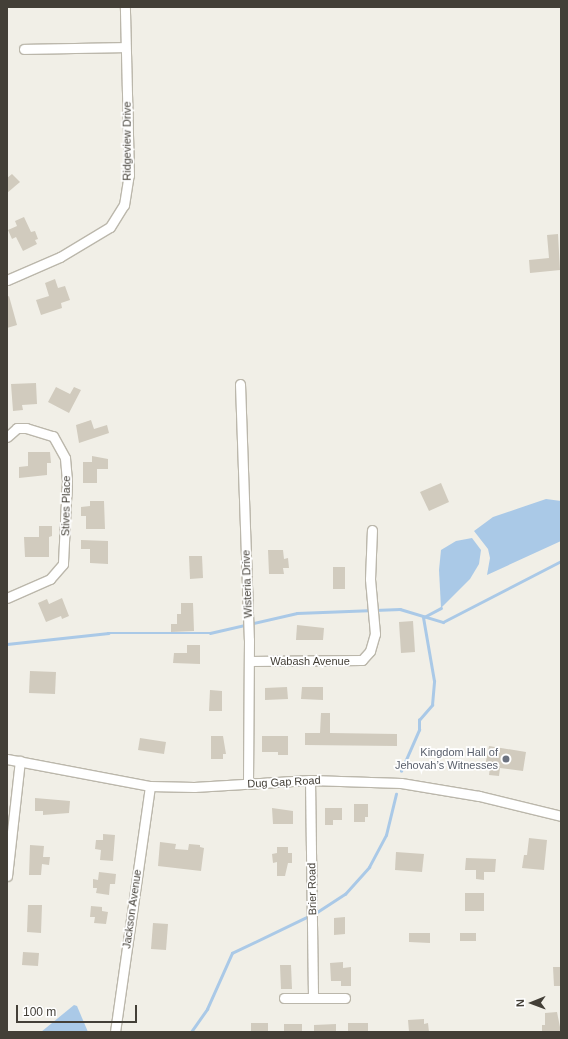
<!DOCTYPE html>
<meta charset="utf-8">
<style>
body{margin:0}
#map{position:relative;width:568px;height:1039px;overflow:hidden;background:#f1efe7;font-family:Arial,sans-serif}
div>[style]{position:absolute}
.water>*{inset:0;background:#aac9e7}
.stream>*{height:2.5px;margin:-1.25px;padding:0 1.25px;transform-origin:1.25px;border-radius:1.25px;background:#aac9e7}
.building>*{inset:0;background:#d1cbbe}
.roads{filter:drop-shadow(1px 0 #bbb7ab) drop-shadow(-1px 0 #bbb7ab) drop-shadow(0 1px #bbb7ab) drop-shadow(0 -1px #bbb7ab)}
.minor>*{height:9px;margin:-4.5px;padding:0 4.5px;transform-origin:4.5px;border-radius:4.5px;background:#fff}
.dots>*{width:11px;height:11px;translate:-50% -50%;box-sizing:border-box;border:2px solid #fff;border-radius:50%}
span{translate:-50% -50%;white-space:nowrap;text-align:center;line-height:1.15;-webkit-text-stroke:3.5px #fff;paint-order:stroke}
.street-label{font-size:11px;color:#433f37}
.worship-label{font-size:11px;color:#5b616d}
.right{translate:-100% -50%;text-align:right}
.frame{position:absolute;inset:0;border:8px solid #433f37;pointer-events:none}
.north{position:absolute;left:512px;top:983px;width:40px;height:40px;-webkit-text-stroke:3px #fff;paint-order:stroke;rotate:269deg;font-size:11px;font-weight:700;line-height:16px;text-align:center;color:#433f37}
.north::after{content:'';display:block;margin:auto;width:14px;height:18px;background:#433f37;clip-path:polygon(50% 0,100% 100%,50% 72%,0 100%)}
.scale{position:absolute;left:16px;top:1005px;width:121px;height:18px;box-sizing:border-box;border:2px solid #433f37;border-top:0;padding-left:5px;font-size:12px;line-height:14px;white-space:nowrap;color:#433f37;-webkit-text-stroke:3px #fff;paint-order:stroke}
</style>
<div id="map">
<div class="water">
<div style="clip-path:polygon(546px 499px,561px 501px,561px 541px,487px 575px,490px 558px,488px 549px,474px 531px,493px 517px)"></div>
<div style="clip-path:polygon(472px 538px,481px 550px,479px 564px,470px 579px,441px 608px,439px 570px,441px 550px,456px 541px)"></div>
<div style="clip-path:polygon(74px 1005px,77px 1006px,88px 1032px,41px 1032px)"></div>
</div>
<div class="stream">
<div style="left:424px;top:617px;width:19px;rotate:-28deg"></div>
<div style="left:7px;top:644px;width:102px;rotate:-6.2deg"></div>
<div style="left:108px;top:633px;width:102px"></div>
<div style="left:210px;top:633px;width:89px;rotate:-12.9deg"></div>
<div style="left:297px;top:613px;width:103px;rotate:-2.2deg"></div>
<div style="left:400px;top:609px;width:45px;rotate:16.8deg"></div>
<div style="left:443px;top:622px;width:133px;rotate:-27.3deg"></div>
<div style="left:401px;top:771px;width:45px;rotate:-66.3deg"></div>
<div style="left:419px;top:730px;width:10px;rotate:-90deg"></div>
<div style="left:419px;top:720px;width:20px;rotate:-49deg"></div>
<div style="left:432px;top:705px;width:24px;rotate:-85deg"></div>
<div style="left:434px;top:681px;width:65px;rotate:-99.8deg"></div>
<div style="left:314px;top:914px;width:37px;rotate:-33deg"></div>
<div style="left:345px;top:894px;width:36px;rotate:-48deg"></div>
<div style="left:369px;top:867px;width:36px;rotate:-62deg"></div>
<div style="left:386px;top:835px;width:42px;rotate:-76.3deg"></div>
<div style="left:191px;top:1032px;width:28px;rotate:-55deg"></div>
<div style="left:207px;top:1009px;width:61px;rotate:-65.9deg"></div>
<div style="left:232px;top:953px;width:85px;rotate:-25.7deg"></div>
</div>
<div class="building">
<div style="clip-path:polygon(12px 174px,20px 182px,7px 193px,7px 178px)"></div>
<div style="clip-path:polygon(24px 217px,31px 232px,35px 231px,38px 239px,35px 240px,37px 244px,23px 251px,16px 237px,12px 239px,8px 230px,17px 226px,15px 221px)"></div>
<div style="clip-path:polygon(558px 234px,560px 270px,530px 273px,529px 260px,549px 258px,547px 235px)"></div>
<div style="clip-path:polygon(55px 279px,58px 288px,65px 286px,70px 300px,61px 303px,62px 308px,41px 315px,36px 300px,49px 296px,45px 283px)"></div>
<div style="clip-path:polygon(9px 296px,17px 325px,7px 328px,7px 297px)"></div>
<div style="clip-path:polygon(36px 383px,37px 404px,22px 405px,23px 410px,13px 411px,11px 384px)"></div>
<div style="clip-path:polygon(56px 387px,70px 394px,74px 387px,81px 390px,69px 413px,48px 402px)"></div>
<div style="clip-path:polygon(91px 420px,94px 429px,107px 425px,109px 433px,79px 443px,76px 425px)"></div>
<div style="clip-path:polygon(28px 452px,50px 452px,51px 463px,47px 463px,47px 475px,19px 478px,19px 467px,28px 466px)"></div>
<div style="clip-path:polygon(92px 456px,108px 459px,108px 469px,97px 469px,97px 483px,83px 483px,83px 462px,92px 462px)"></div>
<div style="clip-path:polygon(441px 483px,449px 502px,429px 511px,420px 492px)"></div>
<div style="clip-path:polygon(90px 501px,104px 501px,105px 529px,86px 529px,86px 516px,81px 516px,81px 507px,90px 506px)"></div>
<div style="clip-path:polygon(39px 526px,52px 526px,52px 536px,49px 537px,49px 557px,25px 557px,24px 537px,39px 537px)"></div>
<div style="clip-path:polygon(81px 540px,108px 541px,108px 564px,90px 563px,90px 549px,81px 549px)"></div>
<div style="clip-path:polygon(268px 550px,283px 550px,284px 559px,288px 558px,289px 568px,283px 568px,284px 574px,269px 574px)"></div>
<div style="clip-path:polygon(189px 556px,202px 556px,203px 578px,190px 579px)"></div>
<div style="clip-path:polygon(333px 567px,345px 567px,345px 589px,333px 589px)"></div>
<div style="clip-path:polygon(62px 598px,69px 616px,62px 619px,61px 616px,46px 622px,38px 603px,47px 599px,49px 604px)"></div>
<div style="clip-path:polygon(181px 603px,193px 603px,194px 631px,171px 632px,171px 624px,177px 624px,177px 614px,181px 614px)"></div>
<div style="clip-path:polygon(413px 621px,415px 652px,401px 653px,399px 622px)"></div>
<div style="clip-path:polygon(297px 625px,324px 628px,323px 640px,296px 640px)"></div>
<div style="clip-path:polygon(187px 645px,200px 645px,200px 664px,173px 663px,174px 653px,187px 653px)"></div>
<div style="clip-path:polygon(30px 671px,56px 672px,55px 694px,29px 693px)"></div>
<div style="clip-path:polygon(287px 687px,288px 699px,265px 700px,265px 688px)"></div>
<div style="clip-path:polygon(302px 687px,323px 687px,323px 700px,301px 699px)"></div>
<div style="clip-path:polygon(210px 690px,222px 691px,222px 711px,209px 711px)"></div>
<div style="clip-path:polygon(321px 713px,330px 713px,330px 733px,397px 734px,397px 746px,305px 745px,305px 733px,320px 733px)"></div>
<div style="clip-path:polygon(211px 736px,223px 736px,226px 754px,223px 754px,223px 759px,211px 759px)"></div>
<div style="clip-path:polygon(262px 736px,288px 736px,288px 755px,278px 755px,278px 752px,262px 752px)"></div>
<div style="clip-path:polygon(140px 738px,166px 742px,164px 754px,138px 750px)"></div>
<div style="clip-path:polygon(489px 746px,526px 752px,523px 771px,500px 768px,499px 776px,489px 775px,490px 767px,485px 766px)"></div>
<div style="clip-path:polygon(35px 798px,70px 801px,69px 813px,43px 815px,43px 811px,35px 811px)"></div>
<div style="clip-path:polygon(354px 804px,368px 804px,368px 817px,365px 817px,365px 822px,354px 822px)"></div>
<div style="clip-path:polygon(272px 808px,293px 811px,293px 824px,273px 824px)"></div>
<div style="clip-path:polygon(325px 808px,342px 808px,342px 820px,333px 820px,333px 825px,325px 825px)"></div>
<div style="clip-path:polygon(103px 834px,115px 835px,113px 861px,100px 860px,101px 850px,95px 849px,96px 840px,103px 840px)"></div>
<div style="clip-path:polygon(529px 838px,547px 840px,544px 870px,522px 868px,524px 855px,527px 855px)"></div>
<div style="clip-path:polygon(160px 842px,176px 844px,175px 849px,188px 850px,189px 844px,200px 845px,200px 847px,204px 848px,201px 871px,158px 866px)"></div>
<div style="clip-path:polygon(30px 845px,44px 846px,43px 857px,50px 857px,49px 865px,42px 864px,41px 875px,29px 875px)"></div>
<div style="clip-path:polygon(277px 847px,288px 847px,288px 853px,292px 853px,292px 863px,288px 863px,285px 876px,277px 876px,277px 862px,273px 863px,272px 854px,277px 853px)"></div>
<div style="clip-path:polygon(396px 852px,424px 854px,422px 872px,395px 870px)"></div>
<div style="clip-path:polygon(466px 858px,496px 859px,495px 872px,484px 872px,484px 880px,476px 879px,476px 870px,465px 870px)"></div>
<div style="clip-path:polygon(99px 872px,116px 874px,115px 884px,110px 884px,109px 895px,96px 893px,97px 888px,93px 888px,93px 879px,98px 880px)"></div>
<div style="clip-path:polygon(465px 893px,484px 893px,484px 911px,465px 911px)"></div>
<div style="clip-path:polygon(28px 905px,42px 905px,41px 933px,27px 932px)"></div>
<div style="clip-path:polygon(91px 906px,102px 907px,102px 911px,108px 912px,106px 924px,94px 923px,95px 917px,90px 917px)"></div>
<div style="clip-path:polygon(345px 917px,345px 934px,334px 935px,334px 918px)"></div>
<div style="clip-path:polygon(153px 923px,168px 924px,166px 950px,151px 949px)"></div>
<div style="clip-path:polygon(409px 933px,430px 933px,430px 943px,409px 942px)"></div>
<div style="clip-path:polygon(460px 933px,476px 933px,476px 941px,460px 941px)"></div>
<div style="clip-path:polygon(23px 952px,39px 953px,38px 966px,22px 965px)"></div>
<div style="clip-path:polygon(343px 962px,343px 968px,351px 967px,351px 986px,341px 986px,341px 981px,331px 981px,330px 963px)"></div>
<div style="clip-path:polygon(280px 965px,291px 965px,292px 989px,281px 989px)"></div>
<div style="clip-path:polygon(553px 967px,561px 967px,561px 986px,554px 986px)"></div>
<div style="clip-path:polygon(557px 1012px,561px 1032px,542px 1032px,542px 1025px,545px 1025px,545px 1013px)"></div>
<div style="clip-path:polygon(424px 1019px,424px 1024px,428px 1023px,429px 1032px,409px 1032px,408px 1020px)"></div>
<div style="clip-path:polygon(251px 1023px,268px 1023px,268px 1032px,251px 1032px)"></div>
<div style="clip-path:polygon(348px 1023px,368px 1023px,368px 1032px,348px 1032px)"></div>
<div style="clip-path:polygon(284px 1024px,302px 1024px,302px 1032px,284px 1032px)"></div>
<div style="clip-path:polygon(336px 1024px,336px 1032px,314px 1032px,314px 1025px)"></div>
</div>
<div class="roads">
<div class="minor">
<div style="left:24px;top:49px;width:101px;rotate:-1.1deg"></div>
<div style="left:7px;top:280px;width:58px;rotate:-23.5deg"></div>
<div style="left:60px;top:257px;width:58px;rotate:-31deg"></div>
<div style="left:110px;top:227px;width:26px;rotate:-58deg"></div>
<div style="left:124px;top:205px;width:30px;rotate:-81deg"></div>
<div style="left:129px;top:175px;width:168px;rotate:-91.4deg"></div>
<div style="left:240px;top:384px;width:256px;rotate:88deg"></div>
<div style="left:249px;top:640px;width:144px;rotate:90.4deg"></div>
<div style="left:7px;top:437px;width:13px;rotate:-42deg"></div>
<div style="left:17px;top:428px;width:9px"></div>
<div style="left:26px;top:428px;width:28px;rotate:17deg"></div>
<div style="left:53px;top:436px;width:25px;rotate:61deg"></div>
<div style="left:65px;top:458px;width:23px;rotate:85deg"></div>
<div style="left:67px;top:481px;width:83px;rotate:92.8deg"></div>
<div style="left:63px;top:564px;width:20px;rotate:131deg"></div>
<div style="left:50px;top:579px;width:47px;rotate:156.2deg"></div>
<div style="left:249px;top:661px;width:113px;rotate:-0.5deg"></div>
<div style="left:362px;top:660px;width:12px;rotate:-48deg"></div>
<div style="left:370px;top:651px;width:18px;rotate:-74deg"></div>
<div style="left:375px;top:634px;width:55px;rotate:-95.2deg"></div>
<div style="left:370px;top:579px;width:49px;rotate:-87.7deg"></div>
<div style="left:7px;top:759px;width:146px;rotate:10.7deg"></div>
<div style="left:150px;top:786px;width:44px;rotate:1.3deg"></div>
<div style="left:194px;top:787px;width:116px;rotate:-3.5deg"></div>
<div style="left:310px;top:780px;width:91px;rotate:1.9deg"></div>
<div style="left:401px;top:783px;width:79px;rotate:9.5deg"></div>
<div style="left:479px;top:796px;width:84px;rotate:13.7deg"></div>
<div style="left:310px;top:780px;width:217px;rotate:89.2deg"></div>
<div style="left:7px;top:876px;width:116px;rotate:-83.6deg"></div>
<div style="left:284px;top:998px;width:61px"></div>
<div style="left:115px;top:1032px;width:248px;rotate:-81.9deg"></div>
</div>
</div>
<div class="dots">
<div style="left:506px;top:759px;background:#6b7280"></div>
</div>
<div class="street-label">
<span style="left:127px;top:141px;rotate:-90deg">Ridgeview Drive</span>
<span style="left:66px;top:506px;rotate:-89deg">Stives Place</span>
<span style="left:247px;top:584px;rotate:-92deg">Wisteria Drive</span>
<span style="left:310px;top:661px">Wabash Avenue</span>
<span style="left:284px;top:782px;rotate:-3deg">Dug Gap Road</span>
<span style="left:312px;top:889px;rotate:-91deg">Brier Road</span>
<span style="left:132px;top:909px;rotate:-82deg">Jackson Avenue</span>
</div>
<div class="worship-label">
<span class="right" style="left:498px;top:759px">Kingdom Hall of<br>Jehovah’s Witnesses</span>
</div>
<div class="frame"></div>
<div class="north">N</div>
<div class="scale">100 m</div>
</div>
